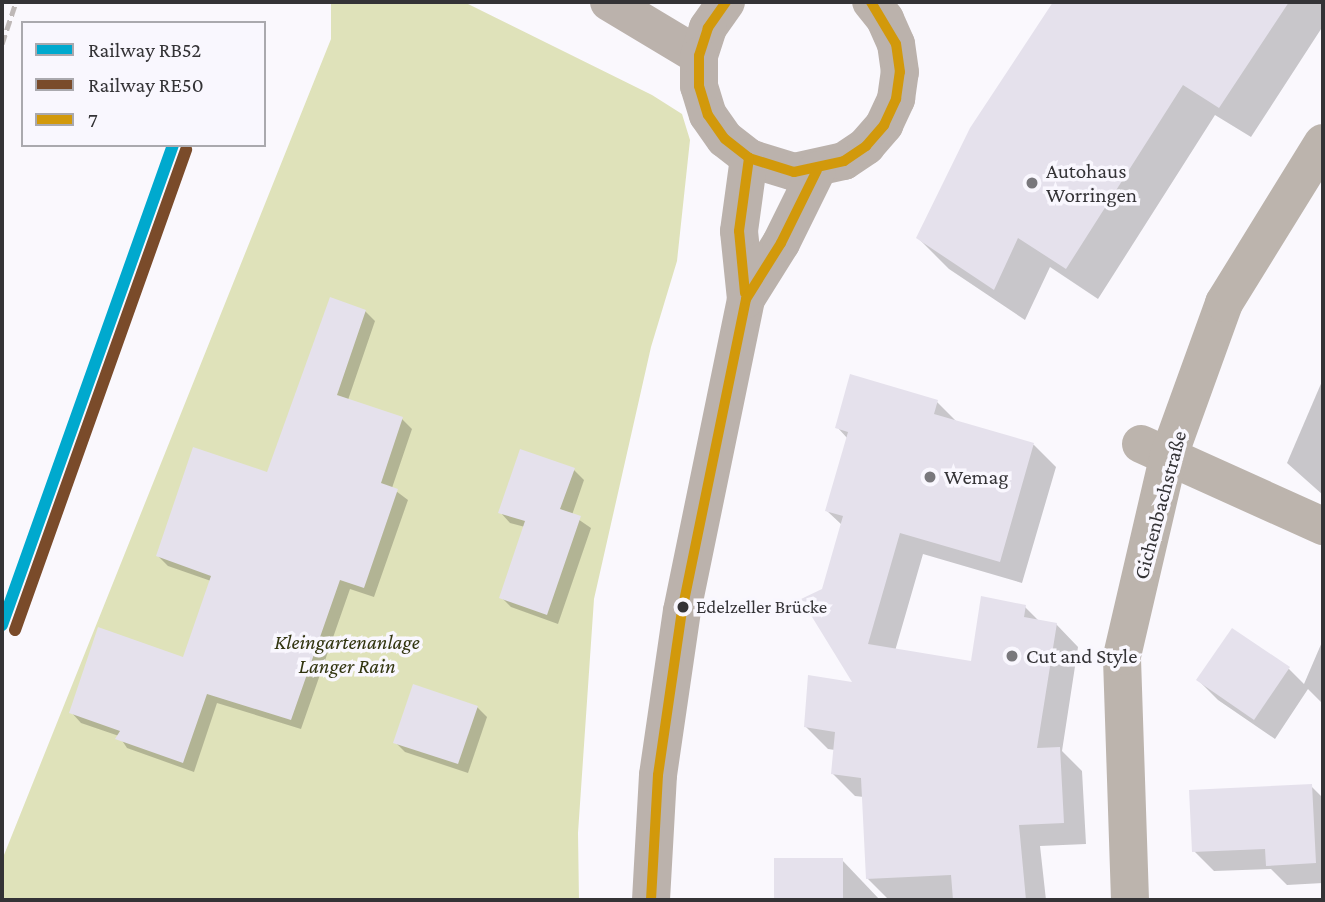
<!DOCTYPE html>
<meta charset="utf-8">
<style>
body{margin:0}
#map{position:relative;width:1325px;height:902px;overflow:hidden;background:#faf8fd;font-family:"Crimson Pro",serif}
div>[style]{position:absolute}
.green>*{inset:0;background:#dfe2ba}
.shadow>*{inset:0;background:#0003}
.building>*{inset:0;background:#e5e1ec}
.minor>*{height:38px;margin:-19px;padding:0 19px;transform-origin:19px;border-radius:19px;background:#bcb4ad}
.secondary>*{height:38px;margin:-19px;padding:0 19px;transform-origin:19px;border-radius:19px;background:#bbb2ac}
.rail>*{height:5px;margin-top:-2.5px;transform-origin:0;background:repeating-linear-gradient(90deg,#beb8b7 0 10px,transparent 0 15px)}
.bus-1>*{height:10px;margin:-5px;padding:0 5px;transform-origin:5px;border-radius:5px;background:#d2990b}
.rail-1>*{height:12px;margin:-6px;padding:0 6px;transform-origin:6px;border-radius:6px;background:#00a9ce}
.rail-2>*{height:12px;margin:-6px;padding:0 6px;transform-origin:6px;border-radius:6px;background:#7a4b2a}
.dots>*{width:19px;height:19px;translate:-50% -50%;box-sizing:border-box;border:4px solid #f9f7fe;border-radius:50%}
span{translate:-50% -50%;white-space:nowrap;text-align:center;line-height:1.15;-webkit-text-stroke:7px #f9f7fe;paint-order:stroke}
.bus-label{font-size:19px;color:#343336}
.left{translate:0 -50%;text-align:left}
.poi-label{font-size:21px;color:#343336}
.street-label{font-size:21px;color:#343336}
.park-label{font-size:21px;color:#31340f;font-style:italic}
.frame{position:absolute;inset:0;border:4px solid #343336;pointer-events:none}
.legend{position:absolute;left:21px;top:21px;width:245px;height:126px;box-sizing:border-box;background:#f9f7fe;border:2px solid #aaa9ae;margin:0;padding:9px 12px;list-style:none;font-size:21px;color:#343336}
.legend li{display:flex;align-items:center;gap:14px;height:35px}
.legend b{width:35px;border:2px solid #aaa9ae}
</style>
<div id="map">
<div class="green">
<div style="clip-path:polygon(331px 2px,464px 2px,652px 95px,682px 114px,690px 140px,677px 261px,651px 347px,594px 599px,578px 833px,579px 900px,2px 900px,2px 860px,331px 39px)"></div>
</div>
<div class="shadow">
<div style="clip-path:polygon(1069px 2px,1323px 2px,1323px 26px,1251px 137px,1215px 115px,1098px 299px,1050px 267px,1025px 320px,949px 269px,918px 238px)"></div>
<div style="clip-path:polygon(365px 311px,375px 321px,348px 400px,402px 419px,412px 429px,392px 488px,408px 500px,374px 597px,350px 589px,301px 729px,217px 703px,194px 772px,127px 748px,119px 736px,81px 723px,71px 712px,184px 660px,211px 581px,168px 566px,158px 556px,268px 475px)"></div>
<div style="clip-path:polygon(1323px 379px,1323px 495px,1287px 463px)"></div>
<div style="clip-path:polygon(937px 402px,958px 423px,1034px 445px,1056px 467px,1022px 583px,923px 554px,895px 651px,972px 663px,1025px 607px,1039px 621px,1056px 624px,1078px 647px,1062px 751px,1082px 771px,1086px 844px,1040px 846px,1046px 900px,889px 900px,867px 878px,864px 797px,855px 796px,833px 774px,835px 750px,828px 749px,805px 726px,856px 685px,823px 590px,842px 525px,827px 511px,848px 439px,837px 427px)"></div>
<div style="clip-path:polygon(574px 470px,584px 480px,572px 515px,591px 528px,558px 624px,511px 607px,501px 597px,525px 527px,510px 523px,500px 512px)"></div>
<div style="clip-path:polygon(1322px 642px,1323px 704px,1308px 689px,1275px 739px,1218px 700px,1198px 680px,1289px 669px,1304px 684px)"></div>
<div style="clip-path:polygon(477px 707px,487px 717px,468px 773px,405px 752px,395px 742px)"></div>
<div style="clip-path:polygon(1311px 786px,1323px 798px,1323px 883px,1287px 885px,1271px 869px,1214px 871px,1194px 851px)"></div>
<div style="clip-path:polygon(776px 860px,842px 860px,880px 900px,776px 900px)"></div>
</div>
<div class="building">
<div style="clip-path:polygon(1053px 2px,1289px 2px,1219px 108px,1183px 85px,1066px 269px,1018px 238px,994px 290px,916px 238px,970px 128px)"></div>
<div style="clip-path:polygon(330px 297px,366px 310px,337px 395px,403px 417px,381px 483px,398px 489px,364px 588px,340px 580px,291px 720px,207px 694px,183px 763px,115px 739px,120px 731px,69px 713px,98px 627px,183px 657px,211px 576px,156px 556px,193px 447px,267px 472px)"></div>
<div style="clip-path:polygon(850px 374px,938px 400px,934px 414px,1034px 443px,1000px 562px,900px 533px,868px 644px,971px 661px,981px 596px,1026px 605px,1024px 617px,1057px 623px,1037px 748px,1060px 747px,1064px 823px,1019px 825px,1026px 900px,953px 900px,951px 875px,866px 879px,861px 778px,831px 774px,835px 732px,804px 727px,808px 675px,852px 682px,801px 599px,822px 589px,843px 516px,825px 511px,848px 432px,835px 428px)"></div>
<div style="clip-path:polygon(520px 449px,575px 468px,560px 509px,581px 516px,547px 615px,499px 598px,525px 521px,498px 513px)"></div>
<div style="clip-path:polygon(1232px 628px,1290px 667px,1254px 720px,1196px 680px)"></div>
<div style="clip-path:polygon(413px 684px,478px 706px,458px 764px,393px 743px)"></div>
<div style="clip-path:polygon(1312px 784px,1316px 863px,1266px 866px,1265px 849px,1192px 852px,1189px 790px)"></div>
<div style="clip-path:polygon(774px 858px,843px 858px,843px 900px,774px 900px)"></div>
</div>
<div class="minor">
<div style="left:1141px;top:444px;width:200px;rotate:24.3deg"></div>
<div style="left:1130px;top:900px;width:244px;rotate:-91.9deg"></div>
<div style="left:1122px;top:656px;width:203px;rotate:-76.9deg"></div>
<div style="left:1168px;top:458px;width:165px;rotate:-70.1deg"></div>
<div style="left:1224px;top:303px;width:188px;rotate:-58.3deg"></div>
</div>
<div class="secondary">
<div style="left:609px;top:2px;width:105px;rotate:31deg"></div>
<div style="left:726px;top:2px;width:32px;rotate:125deg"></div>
<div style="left:708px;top:28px;width:29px;rotate:108deg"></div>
<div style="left:699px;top:56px;width:30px;rotate:90deg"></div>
<div style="left:699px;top:86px;width:30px;rotate:73deg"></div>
<div style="left:708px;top:115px;width:29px;rotate:55deg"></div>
<div style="left:725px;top:139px;width:31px;rotate:38deg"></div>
<div style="left:749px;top:158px;width:47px;rotate:17.3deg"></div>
<div style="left:794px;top:172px;width:51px;rotate:-12.4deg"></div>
<div style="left:844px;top:161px;width:27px;rotate:-34deg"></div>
<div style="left:866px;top:146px;width:28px;rotate:-49deg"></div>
<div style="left:884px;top:125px;width:29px;rotate:-65deg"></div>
<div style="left:896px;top:99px;width:27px;rotate:-82deg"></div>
<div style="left:900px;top:72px;width:28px;rotate:-98deg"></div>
<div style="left:896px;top:44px;width:27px;rotate:-114deg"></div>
<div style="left:885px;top:19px;width:22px;rotate:-129deg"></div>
<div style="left:746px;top:299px;width:66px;rotate:-58deg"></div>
<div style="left:781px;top:243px;width:81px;rotate:-63.7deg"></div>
<div style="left:651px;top:900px;width:125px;rotate:-86.8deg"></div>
<div style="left:658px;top:775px;width:166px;rotate:-81.7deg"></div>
<div style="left:682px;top:611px;width:318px;rotate:-78.4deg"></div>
<div style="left:746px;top:299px;width:68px;rotate:-95.9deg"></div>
<div style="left:739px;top:231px;width:74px;rotate:-82.2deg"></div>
</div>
<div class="rail">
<div style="left:2px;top:44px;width:44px;rotate:-71.6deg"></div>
</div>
<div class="bus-1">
<div style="left:726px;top:2px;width:32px;rotate:125deg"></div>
<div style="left:708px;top:28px;width:29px;rotate:108deg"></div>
<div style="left:699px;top:56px;width:30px;rotate:90deg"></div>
<div style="left:699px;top:86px;width:30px;rotate:73deg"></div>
<div style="left:708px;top:115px;width:29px;rotate:55deg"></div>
<div style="left:725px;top:139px;width:31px;rotate:38deg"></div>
<div style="left:749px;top:158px;width:47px;rotate:17.3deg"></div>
<div style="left:794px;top:172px;width:51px;rotate:-12.4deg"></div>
<div style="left:844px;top:161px;width:27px;rotate:-34deg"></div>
<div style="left:866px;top:146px;width:28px;rotate:-49deg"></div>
<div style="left:884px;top:125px;width:29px;rotate:-65deg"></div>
<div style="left:896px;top:99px;width:27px;rotate:-82deg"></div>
<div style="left:900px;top:72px;width:28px;rotate:-98deg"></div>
<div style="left:896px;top:44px;width:49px;rotate:-120.8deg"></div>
<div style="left:745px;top:293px;width:62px;rotate:-95.5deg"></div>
<div style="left:739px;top:231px;width:74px;rotate:-82.2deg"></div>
<div style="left:651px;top:900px;width:125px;rotate:-86.8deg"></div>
<div style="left:658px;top:775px;width:166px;rotate:-81.7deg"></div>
<div style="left:682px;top:611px;width:318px;rotate:-78.4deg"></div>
<div style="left:746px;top:299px;width:66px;rotate:-58deg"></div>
<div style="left:781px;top:243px;width:81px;rotate:-63.7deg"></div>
</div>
<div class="rail-1">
<div style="left:2px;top:625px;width:510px;rotate:-70.39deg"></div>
</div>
<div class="rail-2">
<div style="left:15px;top:630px;width:510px;rotate:-70.39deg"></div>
</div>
<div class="dots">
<div style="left:1032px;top:183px;background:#79787c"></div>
<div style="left:930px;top:477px;background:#79787c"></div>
<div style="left:683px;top:607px;background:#343336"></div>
<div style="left:1012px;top:656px;background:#79787c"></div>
</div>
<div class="bus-label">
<span class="left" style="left:696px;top:607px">Edelzeller Brücke</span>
</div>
<div class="poi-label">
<span class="left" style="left:1046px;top:183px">Autohaus<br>Worringen</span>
<span class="left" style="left:944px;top:477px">Wemag</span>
<span class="left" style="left:1026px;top:656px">Cut and Style</span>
</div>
<div class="street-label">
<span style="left:1160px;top:505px;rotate:-75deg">Gichenbachstraße</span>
</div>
<div class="park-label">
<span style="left:347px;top:654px">Kleingartenanlage<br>Langer Rain</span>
</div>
<div class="frame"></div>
<ul class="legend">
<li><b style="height:9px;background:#00a9ce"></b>Railway RB52</li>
<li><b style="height:9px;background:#7a4b2a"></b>Railway RE50</li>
<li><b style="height:9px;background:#d2990b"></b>7</li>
</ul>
</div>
